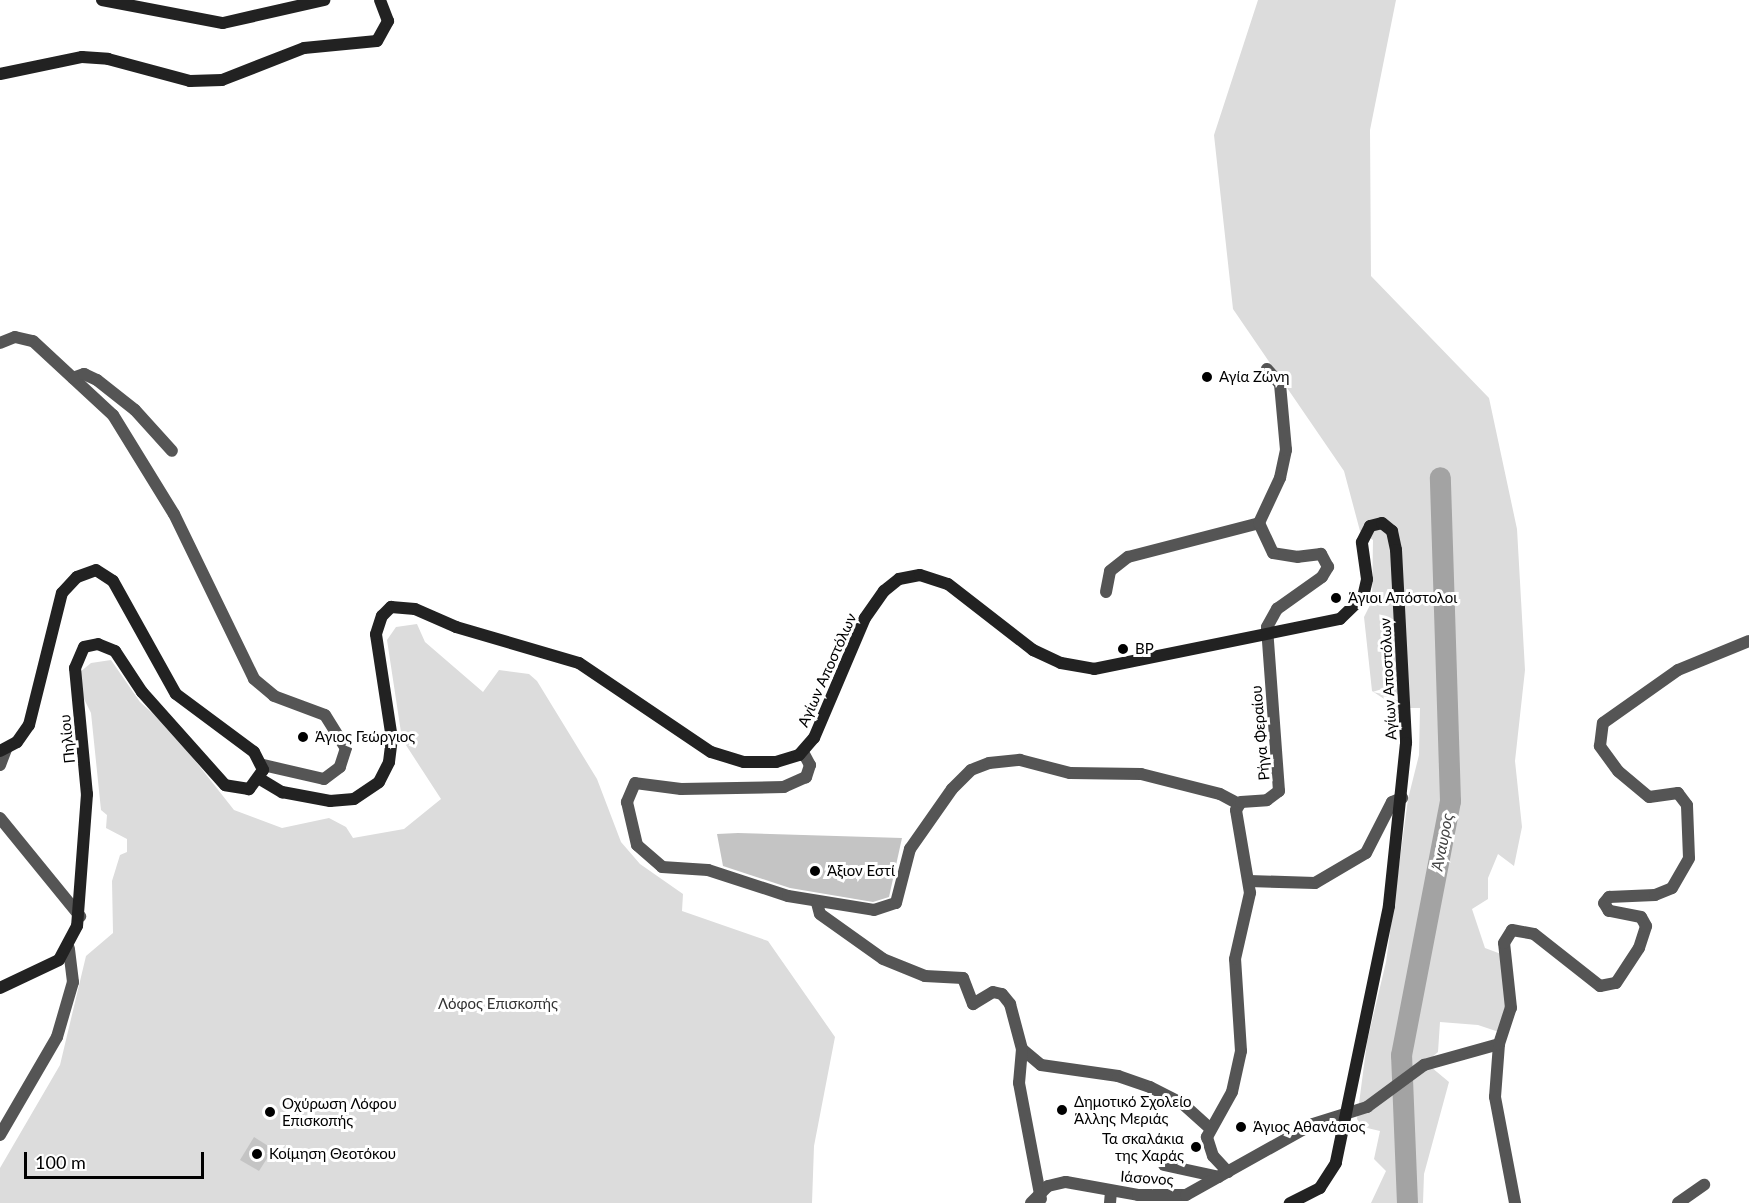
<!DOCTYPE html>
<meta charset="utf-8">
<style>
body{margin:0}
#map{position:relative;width:1749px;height:1203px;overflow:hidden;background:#fff;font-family:Lato,sans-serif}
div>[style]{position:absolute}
.green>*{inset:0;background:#dcdcdc}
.river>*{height:21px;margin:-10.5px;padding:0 10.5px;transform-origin:10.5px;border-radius:10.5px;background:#a3a3a3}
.building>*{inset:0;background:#c4c4c4}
.minor>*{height:12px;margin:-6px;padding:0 6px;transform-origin:6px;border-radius:6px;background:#555}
.secondary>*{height:12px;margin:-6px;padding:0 6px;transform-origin:6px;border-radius:6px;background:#222}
.dots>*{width:16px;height:16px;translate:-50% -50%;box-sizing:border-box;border:3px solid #fff;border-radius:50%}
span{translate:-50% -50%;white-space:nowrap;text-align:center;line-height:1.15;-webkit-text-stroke:6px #fff;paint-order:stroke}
.poi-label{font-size:15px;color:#000}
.left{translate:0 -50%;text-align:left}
.right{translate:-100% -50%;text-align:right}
.street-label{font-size:15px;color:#000}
.park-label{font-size:15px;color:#333}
.water-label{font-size:16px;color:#444;font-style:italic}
.scale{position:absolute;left:24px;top:1152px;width:180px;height:27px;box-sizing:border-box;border:3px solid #000;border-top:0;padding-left:8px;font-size:18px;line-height:21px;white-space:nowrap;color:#000;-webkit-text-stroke:4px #fff;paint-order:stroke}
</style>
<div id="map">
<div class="green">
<div style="clip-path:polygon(1258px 0,1396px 0,1370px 130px,1371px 276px,1489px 398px,1517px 529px,1525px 670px,1515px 761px,1522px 827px,1514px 866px,1498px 854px,1488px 878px,1488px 899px,1472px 909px,1485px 948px,1501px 954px,1506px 1012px,1499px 1032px,1478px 1025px,1440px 1022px,1438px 1052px,1431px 1058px,1431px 1067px,1449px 1082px,1424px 1174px,1423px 1203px,1371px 1203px,1386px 1171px,1374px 1159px,1380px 1131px,1363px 1127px,1357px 1119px,1367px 1042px,1386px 962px,1408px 799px,1419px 755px,1420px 708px,1398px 708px,1372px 691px,1364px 617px,1372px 601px,1373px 540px,1360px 531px,1344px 471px,1233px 309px,1214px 135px)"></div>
<div style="clip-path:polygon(417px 624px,425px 642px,483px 692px,499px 670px,529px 674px,537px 681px,597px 779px,621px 842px,640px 864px,683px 894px,682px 911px,768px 941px,835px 1037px,814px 1146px,812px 1203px,0 1203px,0 1168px,60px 1065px,86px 956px,113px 933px,112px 881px,120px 855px,127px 852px,127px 839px,106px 828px,107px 815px,101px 810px,91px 713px,83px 697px,80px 672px,91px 663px,111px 660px,140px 702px,170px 729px,234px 810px,282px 828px,329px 818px,346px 827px,353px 838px,404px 829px,441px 799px,402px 739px,387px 640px,396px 627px)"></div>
</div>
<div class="river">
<div style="left:1407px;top:1203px;width:148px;rotate:-92.3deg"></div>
<div style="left:1401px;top:1055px;width:259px;rotate:-79.1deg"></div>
<div style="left:1450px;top:801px;width:324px;rotate:-91.8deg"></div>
</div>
<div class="building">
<div style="clip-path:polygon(738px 833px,902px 838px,889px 897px,873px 902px,790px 888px,723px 866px,717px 834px)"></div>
<div style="clip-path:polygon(254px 1137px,273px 1149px,259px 1171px,240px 1160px)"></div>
</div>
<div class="minor">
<div style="left:0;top:343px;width:16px;rotate:-22deg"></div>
<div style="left:15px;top:337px;width:18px;rotate:13deg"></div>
<div style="left:33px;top:341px;width:109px;rotate:42.8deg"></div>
<div style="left:113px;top:415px;width:116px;rotate:58.4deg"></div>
<div style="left:174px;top:514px;width:183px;rotate:64.1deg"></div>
<div style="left:254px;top:679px;width:26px;rotate:40deg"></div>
<div style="left:274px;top:696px;width:54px;rotate:20.4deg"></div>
<div style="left:325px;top:715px;width:39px;rotate:58deg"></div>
<div style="left:346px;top:748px;width:20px;rotate:108deg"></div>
<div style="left:340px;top:767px;width:20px;rotate:143deg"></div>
<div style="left:324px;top:779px;width:63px;rotate:-167.1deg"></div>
<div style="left:73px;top:378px;width:12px;rotate:-20deg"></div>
<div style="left:84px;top:374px;width:14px;rotate:25deg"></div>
<div style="left:97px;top:380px;width:48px;rotate:38.3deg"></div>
<div style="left:135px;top:410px;width:55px;rotate:47.9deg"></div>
<div style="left:1106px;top:592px;width:21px;rotate:-79deg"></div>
<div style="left:1110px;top:571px;width:23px;rotate:-38deg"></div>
<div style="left:1128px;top:557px;width:135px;rotate:-14.5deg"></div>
<div style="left:803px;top:752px;width:15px;rotate:62deg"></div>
<div style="left:810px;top:765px;width:13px;rotate:108deg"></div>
<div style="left:806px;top:777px;width:24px;rotate:156deg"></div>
<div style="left:784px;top:787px;width:103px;rotate:178.9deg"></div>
<div style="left:681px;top:789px;width:46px;rotate:-172.6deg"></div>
<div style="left:635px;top:783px;width:21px;rotate:113deg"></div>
<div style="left:627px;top:802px;width:44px;rotate:76.9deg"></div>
<div style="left:637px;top:845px;width:33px;rotate:41deg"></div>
<div style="left:662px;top:867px;width:46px;rotate:3.7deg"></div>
<div style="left:708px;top:870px;width:84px;rotate:18deg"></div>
<div style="left:788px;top:896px;width:87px;rotate:9.2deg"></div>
<div style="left:874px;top:910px;width:23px;rotate:-18deg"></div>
<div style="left:896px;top:903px;width:56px;rotate:-75.5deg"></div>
<div style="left:910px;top:849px;width:73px;rotate:-55deg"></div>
<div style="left:952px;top:789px;width:27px;rotate:-45deg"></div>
<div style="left:971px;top:770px;width:19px;rotate:-21deg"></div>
<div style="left:989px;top:763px;width:31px;rotate:-6deg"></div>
<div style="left:1020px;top:760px;width:52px;rotate:14.6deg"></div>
<div style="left:1070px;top:773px;width:71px;rotate:0.8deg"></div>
<div style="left:1141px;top:774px;width:81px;rotate:14.2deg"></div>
<div style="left:1220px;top:794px;width:21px;rotate:28deg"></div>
<div style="left:0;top:765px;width:17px;rotate:-69deg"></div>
<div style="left:0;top:818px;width:127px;rotate:50.8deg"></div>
<div style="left:1249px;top:881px;width:66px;rotate:1.7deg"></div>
<div style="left:1315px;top:883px;width:59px;rotate:-30.5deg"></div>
<div style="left:1366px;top:853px;width:57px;rotate:-63deg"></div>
<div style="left:1392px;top:802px;width:11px;rotate:-22deg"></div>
<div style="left:817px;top:903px;width:11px;rotate:75deg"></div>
<div style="left:820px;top:914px;width:77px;rotate:35.5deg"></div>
<div style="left:883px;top:959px;width:45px;rotate:22deg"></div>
<div style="left:925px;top:976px;width:38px;rotate:3deg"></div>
<div style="left:963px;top:978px;width:28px;rotate:69deg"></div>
<div style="left:973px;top:1004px;width:23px;rotate:-31deg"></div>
<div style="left:993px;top:992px;width:9px;rotate:13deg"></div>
<div style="left:1002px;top:994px;width:13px;rotate:51deg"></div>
<div style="left:1010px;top:1004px;width:47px;rotate:75.1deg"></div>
<div style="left:1022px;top:1049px;width:25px;rotate:40deg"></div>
<div style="left:1041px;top:1065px;width:78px;rotate:8.1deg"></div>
<div style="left:1118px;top:1076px;width:34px;rotate:19deg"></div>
<div style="left:1150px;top:1087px;width:37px;rotate:27deg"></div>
<div style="left:1183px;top:1104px;width:36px;rotate:42deg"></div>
<div style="left:1499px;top:1044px;width:53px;rotate:94.3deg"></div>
<div style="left:1495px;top:1097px;width:108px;rotate:79.3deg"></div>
<div style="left:1022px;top:1049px;width:34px;rotate:95deg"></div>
<div style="left:1019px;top:1083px;width:118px;rotate:79.3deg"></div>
<div style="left:0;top:1135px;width:113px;rotate:-59.8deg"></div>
<div style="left:57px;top:1037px;width:57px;rotate:-73.8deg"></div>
<div style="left:73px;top:982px;width:34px;rotate:-97deg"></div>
<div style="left:1164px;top:1165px;width:56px;rotate:12.3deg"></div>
<div style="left:1228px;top:1172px;width:22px;rotate:-133deg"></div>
<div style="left:1213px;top:1156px;width:20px;rotate:-108deg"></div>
<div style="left:1207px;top:1137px;width:51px;rotate:-60.9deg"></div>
<div style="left:1232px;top:1092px;width:42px;rotate:-77.6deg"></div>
<div style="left:1241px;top:1051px;width:92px;rotate:-93.7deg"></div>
<div style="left:1235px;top:959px;width:68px;rotate:-77.2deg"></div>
<div style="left:1250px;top:893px;width:84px;rotate:-99.6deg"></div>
<div style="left:1236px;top:810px;width:9px;rotate:-58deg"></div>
<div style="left:1241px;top:802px;width:26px;rotate:-4deg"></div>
<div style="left:1267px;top:800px;width:15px;rotate:-37deg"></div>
<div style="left:1279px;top:791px;width:164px;rotate:-94.2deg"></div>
<div style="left:1267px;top:627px;width:21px;rotate:-61deg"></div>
<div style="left:1277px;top:609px;width:55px;rotate:-35.4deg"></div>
<div style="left:1322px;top:577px;width:12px;rotate:-59deg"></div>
<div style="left:1328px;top:567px;width:15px;rotate:-118deg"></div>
<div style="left:1321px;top:554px;width:23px;rotate:173deg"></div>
<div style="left:1298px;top:557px;width:25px;rotate:-171deg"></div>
<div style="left:1273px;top:553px;width:33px;rotate:-115deg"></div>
<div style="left:1259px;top:523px;width:50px;rotate:-65deg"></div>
<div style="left:1280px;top:478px;width:29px;rotate:-78deg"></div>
<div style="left:1286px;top:450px;width:66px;rotate:-95.2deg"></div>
<div style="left:1280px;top:384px;width:20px;rotate:-131deg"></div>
<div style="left:1031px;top:1203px;width:24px;rotate:-45deg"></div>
<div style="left:1048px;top:1186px;width:18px;rotate:-13deg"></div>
<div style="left:1066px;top:1182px;width:73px;rotate:10.2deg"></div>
<div style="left:1138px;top:1195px;width:48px"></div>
<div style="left:1186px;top:1195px;width:145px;rotate:-29.2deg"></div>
<div style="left:1313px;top:1124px;width:57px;rotate:-17.5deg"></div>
<div style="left:1367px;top:1107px;width:71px;rotate:-36.4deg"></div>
<div style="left:1424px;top:1065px;width:78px;rotate:-15.6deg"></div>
<div style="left:1499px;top:1044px;width:38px;rotate:-72deg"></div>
<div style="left:1511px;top:1008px;width:65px;rotate:-96.1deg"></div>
<div style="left:1504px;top:943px;width:15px;rotate:-58deg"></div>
<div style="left:1512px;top:930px;width:22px;rotate:10deg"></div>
<div style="left:1534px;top:934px;width:84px;rotate:38.2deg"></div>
<div style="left:1600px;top:986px;width:16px;rotate:-11deg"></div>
<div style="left:1616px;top:983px;width:42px;rotate:-56.7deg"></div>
<div style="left:1639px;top:948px;width:23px;rotate:-72deg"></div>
<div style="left:1646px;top:926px;width:10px;rotate:-119deg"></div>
<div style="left:1641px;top:917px;width:33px;rotate:-169deg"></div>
<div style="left:1609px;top:911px;width:9px;rotate:-122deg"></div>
<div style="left:1604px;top:903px;width:8px;rotate:-50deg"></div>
<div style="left:1609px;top:897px;width:46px;rotate:-2.5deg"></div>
<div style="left:1655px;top:895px;width:18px;rotate:-22deg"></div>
<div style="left:1672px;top:888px;width:34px;rotate:-60deg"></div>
<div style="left:1689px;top:858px;width:53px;rotate:-92.2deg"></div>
<div style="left:1687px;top:805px;width:15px;rotate:-127deg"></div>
<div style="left:1678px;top:793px;width:29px;rotate:172deg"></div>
<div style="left:1649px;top:797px;width:40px;rotate:-140deg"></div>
<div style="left:1618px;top:771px;width:31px;rotate:-126deg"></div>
<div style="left:1600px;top:746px;width:23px;rotate:-83deg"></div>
<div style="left:1603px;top:723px;width:92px;rotate:-35.2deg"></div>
<div style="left:1678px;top:670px;width:77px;rotate:-22.2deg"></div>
<div style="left:1110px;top:1203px;width:12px;rotate:-85deg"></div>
<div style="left:1678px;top:1203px;width:32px;rotate:-35deg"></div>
</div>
<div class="secondary">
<div style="left:102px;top:0;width:123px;rotate:10.8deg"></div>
<div style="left:223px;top:23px;width:104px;rotate:-12.8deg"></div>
<div style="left:0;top:74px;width:84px;rotate:-11.7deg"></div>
<div style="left:82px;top:57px;width:26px;rotate:4deg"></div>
<div style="left:108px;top:59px;width:85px;rotate:15deg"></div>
<div style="left:190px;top:81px;width:32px;rotate:-2deg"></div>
<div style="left:222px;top:80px;width:88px;rotate:-21.3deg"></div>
<div style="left:304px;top:48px;width:73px;rotate:-5.5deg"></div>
<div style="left:377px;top:41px;width:23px;rotate:-61deg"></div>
<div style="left:388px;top:21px;width:22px;rotate:-111deg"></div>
<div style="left:0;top:751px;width:19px;rotate:-28deg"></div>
<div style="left:17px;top:742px;width:21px;rotate:-55deg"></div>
<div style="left:29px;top:725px;width:136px;rotate:-76deg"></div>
<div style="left:62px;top:593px;width:22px;rotate:-47deg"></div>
<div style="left:77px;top:577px;width:20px;rotate:-20deg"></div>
<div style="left:96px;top:570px;width:20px;rotate:33deg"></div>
<div style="left:113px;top:581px;width:129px;rotate:60.9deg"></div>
<div style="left:176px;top:694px;width:97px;rotate:36.6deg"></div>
<div style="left:254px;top:752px;width:20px;rotate:63deg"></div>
<div style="left:263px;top:770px;width:24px;rotate:126deg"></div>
<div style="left:249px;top:789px;width:24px;rotate:-171deg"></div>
<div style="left:225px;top:785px;width:125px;rotate:-131.7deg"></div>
<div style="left:142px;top:692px;width:49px;rotate:-123.4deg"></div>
<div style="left:115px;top:651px;width:18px;rotate:-158deg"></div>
<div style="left:98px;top:644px;width:14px;rotate:168deg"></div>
<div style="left:84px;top:647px;width:23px;rotate:113deg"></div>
<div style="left:75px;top:668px;width:127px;rotate:84.6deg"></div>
<div style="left:87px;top:794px;width:132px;rotate:94.3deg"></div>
<div style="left:77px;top:926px;width:38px;rotate:118deg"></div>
<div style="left:59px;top:960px;width:65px;rotate:154.6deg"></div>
<div style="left:260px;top:779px;width:26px;rotate:31deg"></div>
<div style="left:282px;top:792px;width:49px;rotate:10.6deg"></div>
<div style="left:330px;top:801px;width:24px;rotate:-5deg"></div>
<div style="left:354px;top:799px;width:30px;rotate:-34deg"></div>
<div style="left:379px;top:782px;width:22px;rotate:-63deg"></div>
<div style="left:389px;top:762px;width:23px;rotate:-83deg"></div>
<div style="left:392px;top:739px;width:106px;rotate:-98.7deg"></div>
<div style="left:376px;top:634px;width:19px;rotate:-72deg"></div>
<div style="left:382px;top:616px;width:13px;rotate:-45deg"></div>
<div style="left:391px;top:607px;width:24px;rotate:5deg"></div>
<div style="left:415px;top:609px;width:45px;rotate:23.7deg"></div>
<div style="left:456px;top:627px;width:128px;rotate:16.3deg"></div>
<div style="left:579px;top:663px;width:159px;rotate:34deg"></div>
<div style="left:711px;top:752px;width:34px;rotate:17deg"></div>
<div style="left:744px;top:762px;width:32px"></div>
<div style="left:776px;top:762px;width:24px;rotate:-17deg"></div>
<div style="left:799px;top:755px;width:23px;rotate:-49deg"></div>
<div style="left:814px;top:738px;width:130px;rotate:-67deg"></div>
<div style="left:865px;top:618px;width:33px;rotate:-55deg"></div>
<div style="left:884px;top:591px;width:19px;rotate:-39deg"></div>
<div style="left:899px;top:579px;width:21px;rotate:-11deg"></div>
<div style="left:920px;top:575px;width:29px;rotate:18deg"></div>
<div style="left:948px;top:584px;width:108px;rotate:37.8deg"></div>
<div style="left:1033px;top:650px;width:31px;rotate:25deg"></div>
<div style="left:1061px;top:663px;width:34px;rotate:10deg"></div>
<div style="left:1094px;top:669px;width:251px;rotate:-11.5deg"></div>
<div style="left:1340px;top:619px;width:32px;rotate:-44deg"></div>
<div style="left:1363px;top:597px;width:18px;rotate:-77deg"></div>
<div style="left:1367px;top:579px;width:37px;rotate:-98deg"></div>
<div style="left:1362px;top:542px;width:18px;rotate:-63deg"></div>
<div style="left:1370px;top:526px;width:12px;rotate:-14deg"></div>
<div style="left:1382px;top:523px;width:13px;rotate:39deg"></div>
<div style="left:1392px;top:531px;width:19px;rotate:78deg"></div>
<div style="left:1396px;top:550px;width:193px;rotate:87deg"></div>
<div style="left:1406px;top:743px;width:164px;rotate:96deg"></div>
<div style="left:1389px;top:906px;width:262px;rotate:101.7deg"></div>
<div style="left:1336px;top:1163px;width:30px;rotate:123deg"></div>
<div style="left:1320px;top:1188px;width:34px;rotate:153deg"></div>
</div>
<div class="dots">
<div style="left:1207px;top:377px;background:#000"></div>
<div style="left:1336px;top:598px;background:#000"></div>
<div style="left:1123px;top:649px;background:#000"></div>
<div style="left:303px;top:737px;background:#000"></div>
<div style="left:815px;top:871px;background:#000"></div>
<div style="left:1062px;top:1110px;background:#000"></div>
<div style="left:270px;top:1112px;background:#000"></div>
<div style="left:1241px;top:1127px;background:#000"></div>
<div style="left:1196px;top:1147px;background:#000"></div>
<div style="left:257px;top:1154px;background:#000"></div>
</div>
<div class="poi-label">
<span class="left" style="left:1219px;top:377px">Αγία Ζώνη</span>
<span class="left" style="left:1348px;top:598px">Άγιοι Απόστολοι</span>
<span class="left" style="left:1135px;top:649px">BP</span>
<span class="left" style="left:315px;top:737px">Άγιος Γεώργιος</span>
<span class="left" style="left:827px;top:871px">Άξιον Εστί</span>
<span class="left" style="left:1074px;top:1110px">Δημοτικό Σχολείο<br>Άλλης Μεριάς</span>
<span class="left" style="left:282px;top:1112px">Οχύρωση Λόφου<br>Επισκοπής</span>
<span class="left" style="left:1253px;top:1127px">Άγιος Αθανάσιος</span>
<span class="right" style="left:1184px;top:1147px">Τα σκαλάκια<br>της Χαράς</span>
<span class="left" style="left:269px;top:1154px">Κοίμηση Θεοτόκου</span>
</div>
<div class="street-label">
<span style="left:827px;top:670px;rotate:-66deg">Αγίων Αποστόλων</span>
<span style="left:1388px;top:679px;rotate:-93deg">Αγίων Αποστόλων</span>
<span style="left:1260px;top:733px;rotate:-95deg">Ρήγα Φεραίου</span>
<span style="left:67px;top:739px;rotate:-96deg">Πηλίου</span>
<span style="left:1147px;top:1178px;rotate:4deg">Ιάσονος</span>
</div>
<div class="park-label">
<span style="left:498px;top:1004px">Λόφος Επισκοπής</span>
</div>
<div class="water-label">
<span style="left:1442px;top:842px;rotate:-79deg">Άναυρος</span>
</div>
<div class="scale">100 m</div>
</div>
